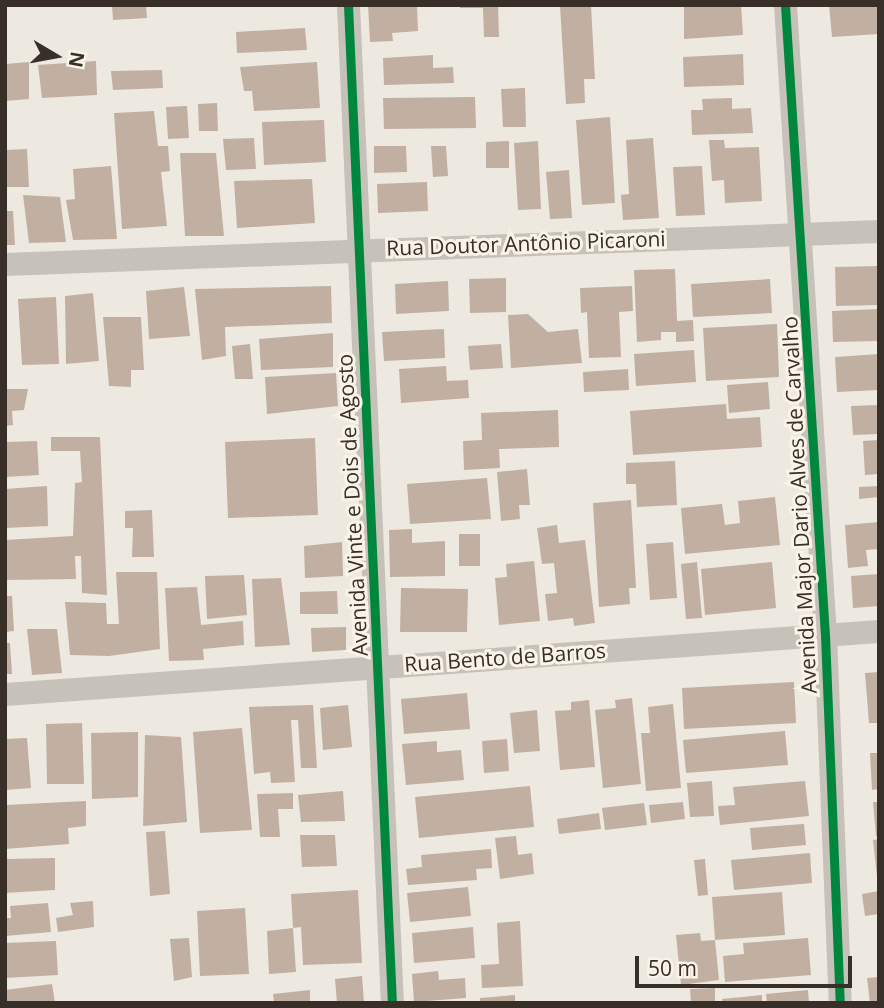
<!DOCTYPE html>
<meta charset="utf-8">
<style>
body{margin:0}
#map{position:relative;width:884px;height:1008px;overflow:hidden;background:#ede9e0;font-family:"Open Sans",sans-serif}
div>[style]{position:absolute}
.building>*{inset:0;background:#c1afa2}
.minor>*{height:23px;margin:-11.5px;padding:0 11.5px;transform-origin:11.5px;border-radius:11.5px;background:#c6c1b9}
.cycleway>*{height:9px;margin:-4.5px;padding:0 4.5px;transform-origin:4.5px;border-radius:4.5px;background:#00873e}
span{translate:-50% -50%;white-space:nowrap;text-align:center;line-height:1.15;-webkit-text-stroke:6px #faf4e8;paint-order:stroke}
.street-label{font-size:21px;color:#372f28}
.frame{position:absolute;inset:0;border:7px solid #372f28;pointer-events:none}
.north{position:absolute;left:21px;top:21px;width:70px;height:70px;-webkit-text-stroke:5px #faf4e8;paint-order:stroke;rotate:100deg;font-size:19px;font-weight:700;line-height:28px;text-align:center;color:#372f28}
.north::after{content:'';display:block;margin:auto;width:24px;height:32px;background:#372f28;clip-path:polygon(50% 0,100% 100%,50% 72%,0 100%)}
.scale{position:absolute;left:635px;top:956px;width:217px;height:32px;box-sizing:border-box;border:4px solid #372f28;border-top:0;padding-left:9px;font-size:21px;line-height:24px;white-space:nowrap;color:#372f28;-webkit-text-stroke:5px #faf4e8;paint-order:stroke}
</style>
<div id="map">
<div class="building">
<div style="clip-path:polygon(112px 5px,146px 5px,147px 18px,113px 20px)"></div>
<div style="clip-path:polygon(368px 5px,417px 5px,418px 31px,392px 33px,393px 41px,370px 42px)"></div>
<div style="clip-path:polygon(460px 5px,498px 5px,499px 37px,484px 37px,483px 8px,460px 8px)"></div>
<div style="clip-path:polygon(591px 5px,595px 79px,584px 79px,585px 103px,566px 104px,560px 6px)"></div>
<div style="clip-path:polygon(684px 5px,741px 5px,743px 35px,684px 39px)"></div>
<div style="clip-path:polygon(829px 5px,879px 5px,879px 34px,832px 37px)"></div>
<div style="clip-path:polygon(305px 28px,307px 50px,237px 53px,236px 32px)"></div>
<div style="clip-path:polygon(743px 54px,744px 85px,684px 87px,683px 57px)"></div>
<div style="clip-path:polygon(433px 55px,433px 68px,453px 67px,454px 83px,384px 85px,383px 58px)"></div>
<div style="clip-path:polygon(96px 61px,97px 95px,42px 98px,38px 65px)"></div>
<div style="clip-path:polygon(29px 62px,29px 99px,5px 101px,5px 64px)"></div>
<div style="clip-path:polygon(317px 62px,320px 108px,254px 111px,252px 91px,244px 91px,240px 67px)"></div>
<div style="clip-path:polygon(162px 70px,163px 88px,113px 90px,111px 71px)"></div>
<div style="clip-path:polygon(525px 88px,526px 127px,503px 127px,501px 89px)"></div>
<div style="clip-path:polygon(475px 97px,476px 128px,384px 129px,383px 98px)"></div>
<div style="clip-path:polygon(732px 98px,732px 109px,751px 108px,753px 133px,692px 135px,691px 110px,703px 110px,702px 99px)"></div>
<div style="clip-path:polygon(217px 103px,218px 131px,199px 131px,198px 104px)"></div>
<div style="clip-path:polygon(187px 106px,189px 138px,168px 139px,166px 107px)"></div>
<div style="clip-path:polygon(154px 111px,158px 146px,168px 146px,170px 171px,161px 172px,167px 226px,122px 229px,114px 113px)"></div>
<div style="clip-path:polygon(610px 117px,615px 203px,582px 205px,576px 120px)"></div>
<div style="clip-path:polygon(324px 120px,326px 162px,264px 165px,262px 122px)"></div>
<div style="clip-path:polygon(254px 138px,256px 169px,226px 170px,223px 139px)"></div>
<div style="clip-path:polygon(653px 138px,659px 218px,623px 220px,621px 195px,629px 194px,626px 140px)"></div>
<div style="clip-path:polygon(709px 140px,724px 140px,725px 148px,759px 147px,762px 201px,725px 203px,724px 180px,712px 181px)"></div>
<div style="clip-path:polygon(509px 141px,509px 168px,486px 168px,486px 142px)"></div>
<div style="clip-path:polygon(538px 141px,541px 209px,518px 210px,514px 143px)"></div>
<div style="clip-path:polygon(374px 146px,406px 146px,407px 172px,374px 173px)"></div>
<div style="clip-path:polygon(431px 146px,446px 146px,448px 176px,433px 177px)"></div>
<div style="clip-path:polygon(27px 149px,29px 187px,5px 187px,5px 150px)"></div>
<div style="clip-path:polygon(180px 153px,216px 153px,224px 236px,185px 236px)"></div>
<div style="clip-path:polygon(111px 166px,117px 239px,73px 240px,66px 200px,75px 199px,73px 169px)"></div>
<div style="clip-path:polygon(702px 166px,705px 215px,676px 216px,673px 167px)"></div>
<div style="clip-path:polygon(569px 170px,572px 218px,550px 219px,546px 172px)"></div>
<div style="clip-path:polygon(312px 179px,315px 223px,237px 228px,234px 181px)"></div>
<div style="clip-path:polygon(427px 182px,428px 211px,378px 213px,377px 184px)"></div>
<div style="clip-path:polygon(23px 195px,60px 197px,66px 242px,29px 243px)"></div>
<div style="clip-path:polygon(5px 211px,13px 211px,15px 245px,5px 245px)"></div>
<div style="clip-path:polygon(879px 266px,879px 305px,836px 306px,835px 267px)"></div>
<div style="clip-path:polygon(675px 269px,677px 321px,693px 320px,694px 341px,676px 342px,676px 332px,661px 332px,661px 340px,637px 342px,634px 270px)"></div>
<div style="clip-path:polygon(506px 278px,506px 312px,470px 313px,469px 279px)"></div>
<div style="clip-path:polygon(770px 279px,772px 313px,693px 317px,691px 284px)"></div>
<div style="clip-path:polygon(448px 281px,449px 311px,396px 314px,395px 284px)"></div>
<div style="clip-path:polygon(331px 286px,332px 323px,225px 327px,226px 356px,202px 360px,195px 289px)"></div>
<div style="clip-path:polygon(632px 286px,633px 311px,619px 312px,621px 357px,589px 358px,587px 312px,581px 313px,580px 288px)"></div>
<div style="clip-path:polygon(184px 287px,190px 336px,149px 339px,146px 291px)"></div>
<div style="clip-path:polygon(93px 293px,99px 361px,66px 364px,65px 296px)"></div>
<div style="clip-path:polygon(56px 297px,59px 364px,22px 365px,18px 299px)"></div>
<div style="clip-path:polygon(879px 309px,879px 341px,833px 342px,832px 311px)"></div>
<div style="clip-path:polygon(528px 314px,548px 332px,578px 329px,582px 363px,511px 368px,508px 315px)"></div>
<div style="clip-path:polygon(103px 317px,141px 317px,144px 370px,131px 370px,131px 387px,109px 386px)"></div>
<div style="clip-path:polygon(777px 324px,779px 377px,706px 381px,703px 328px)"></div>
<div style="clip-path:polygon(444px 329px,445px 358px,384px 361px,382px 332px)"></div>
<div style="clip-path:polygon(333px 333px,333px 367px,261px 370px,259px 339px)"></div>
<div style="clip-path:polygon(250px 344px,253px 379px,235px 379px,232px 346px)"></div>
<div style="clip-path:polygon(501px 344px,503px 368px,470px 370px,468px 346px)"></div>
<div style="clip-path:polygon(694px 350px,696px 382px,636px 386px,634px 354px)"></div>
<div style="clip-path:polygon(879px 354px,879px 390px,837px 392px,835px 357px)"></div>
<div style="clip-path:polygon(446px 366px,447px 381px,468px 380px,469px 398px,401px 403px,399px 369px)"></div>
<div style="clip-path:polygon(628px 369px,629px 390px,584px 392px,583px 372px)"></div>
<div style="clip-path:polygon(336px 373px,338px 406px,267px 414px,265px 377px)"></div>
<div style="clip-path:polygon(768px 382px,770px 409px,729px 413px,727px 385px)"></div>
<div style="clip-path:polygon(5px 389px,28px 389px,24px 410px,12px 411px,13px 425px,5px 426px)"></div>
<div style="clip-path:polygon(726px 404px,727px 419px,760px 417px,762px 447px,633px 455px,630px 411px)"></div>
<div style="clip-path:polygon(879px 405px,879px 434px,853px 435px,851px 406px)"></div>
<div style="clip-path:polygon(558px 410px,559px 447px,499px 449px,500px 468px,464px 470px,463px 441px,482px 440px,481px 413px)"></div>
<div style="clip-path:polygon(51px 437px,100px 437px,107px 595px,82px 593px,81px 556px,75px 556px,76px 579px,5px 580px,5px 540px,73px 536px,75px 483px,82px 482px,80px 451px,51px 451px)"></div>
<div style="clip-path:polygon(315px 438px,318px 515px,228px 518px,225px 442px)"></div>
<div style="clip-path:polygon(879px 440px,879px 474px,865px 475px,863px 441px)"></div>
<div style="clip-path:polygon(37px 441px,39px 475px,5px 477px,5px 442px)"></div>
<div style="clip-path:polygon(675px 461px,677px 505px,637px 507px,636px 484px,626px 484px,626px 463px)"></div>
<div style="clip-path:polygon(527px 469px,530px 505px,519px 505px,520px 519px,501px 521px,497px 472px)"></div>
<div style="clip-path:polygon(487px 478px,491px 519px,410px 524px,407px 484px)"></div>
<div style="clip-path:polygon(47px 486px,48px 526px,5px 528px,5px 489px)"></div>
<div style="clip-path:polygon(879px 486px,879px 497px,859px 499px,859px 487px)"></div>
<div style="clip-path:polygon(775px 497px,780px 545px,685px 554px,681px 508px,722px 504px,725px 525px,740px 523px,738px 501px)"></div>
<div style="clip-path:polygon(631px 500px,636px 588px,629px 588px,630px 604px,599px 607px,593px 503px)"></div>
<div style="clip-path:polygon(152px 510px,154px 557px,132px 557px,133px 528px,125px 528px,125px 511px)"></div>
<div style="clip-path:polygon(879px 522px,879px 549px,866px 550px,868px 566px,848px 568px,845px 525px)"></div>
<div style="clip-path:polygon(557px 525px,559px 543px,585px 540px,595px 623px,574px 626px,573px 618px,548px 621px,545px 594px,557px 593px,554px 563px,542px 564px,537px 528px)"></div>
<div style="clip-path:polygon(412px 529px,412px 543px,445px 541px,445px 576px,390px 577px,389px 530px)"></div>
<div style="clip-path:polygon(459px 534px,480px 534px,480px 566px,459px 566px)"></div>
<div style="clip-path:polygon(342px 542px,343px 576px,305px 578px,304px 546px)"></div>
<div style="clip-path:polygon(673px 542px,677px 598px,650px 600px,646px 544px)"></div>
<div style="clip-path:polygon(534px 561px,540px 621px,499px 625px,495px 578px,507px 577px,506px 564px)"></div>
<div style="clip-path:polygon(697px 562px,702px 618px,686px 619px,681px 564px)"></div>
<div style="clip-path:polygon(772px 562px,776px 608px,705px 615px,701px 569px)"></div>
<div style="clip-path:polygon(116px 572px,157px 572px,160px 649px,109px 656px,70px 655px,65px 602px,106px 603px,107px 624px,119px 624px)"></div>
<div style="clip-path:polygon(879px 574px,879px 606px,853px 608px,851px 576px)"></div>
<div style="clip-path:polygon(244px 575px,247px 615px,207px 619px,205px 576px)"></div>
<div style="clip-path:polygon(281px 578px,290px 645px,255px 647px,252px 579px)"></div>
<div style="clip-path:polygon(197px 587px,201px 625px,243px 621px,244px 645px,203px 649px,204px 660px,169px 661px,165px 588px)"></div>
<div style="clip-path:polygon(401px 588px,468px 589px,467px 632px,400px 632px)"></div>
<div style="clip-path:polygon(337px 591px,338px 614px,300px 614px,300px 592px)"></div>
<div style="clip-path:polygon(5px 596px,12px 596px,14px 631px,5px 632px)"></div>
<div style="clip-path:polygon(346px 627px,346px 650px,312px 652px,311px 628px)"></div>
<div style="clip-path:polygon(27px 629px,57px 629px,62px 673px,32px 675px)"></div>
<div style="clip-path:polygon(5px 643px,10px 643px,12px 674px,5px 674px)"></div>
<div style="clip-path:polygon(879px 672px,879px 723px,869px 723px,865px 673px)"></div>
<div style="clip-path:polygon(794px 682px,796px 723px,684px 729px,682px 688px)"></div>
<div style="clip-path:polygon(467px 693px,470px 729px,404px 734px,401px 699px)"></div>
<div style="clip-path:polygon(632px 698px,641px 784px,603px 788px,595px 710px,616px 708px,615px 700px)"></div>
<div style="clip-path:polygon(589px 700px,595px 767px,560px 770px,555px 711px,571px 710px,571px 702px)"></div>
<div style="clip-path:polygon(673px 704px,681px 788px,646px 791px,641px 733px,650px 733px,648px 707px)"></div>
<div style="clip-path:polygon(313px 705px,317px 768px,301px 768px,298px 720px,291px 720px,295px 782px,271px 783px,270px 772px,254px 774px,249px 707px)"></div>
<div style="clip-path:polygon(348px 705px,352px 747px,323px 750px,320px 708px)"></div>
<div style="clip-path:polygon(537px 710px,540px 751px,514px 753px,510px 713px)"></div>
<div style="clip-path:polygon(82px 723px,84px 784px,47px 784px,46px 724px)"></div>
<div style="clip-path:polygon(242px 728px,252px 830px,200px 833px,193px 732px)"></div>
<div style="clip-path:polygon(785px 731px,788px 765px,686px 773px,683px 740px)"></div>
<div style="clip-path:polygon(138px 732px,138px 797px,92px 799px,91px 733px)"></div>
<div style="clip-path:polygon(145px 735px,181px 737px,187px 822px,143px 826px)"></div>
<div style="clip-path:polygon(27px 738px,31px 788px,5px 790px,5px 739px)"></div>
<div style="clip-path:polygon(507px 739px,509px 771px,484px 773px,482px 741px)"></div>
<div style="clip-path:polygon(437px 741px,437px 752px,461px 750px,464px 780px,406px 785px,402px 744px)"></div>
<div style="clip-path:polygon(870px 753px,879px 753px,879px 789px,872px 790px)"></div>
<div style="clip-path:polygon(712px 781px,714px 816px,690px 817px,687px 783px)"></div>
<div style="clip-path:polygon(805px 781px,809px 816px,720px 825px,718px 806px,735px 805px,733px 787px)"></div>
<div style="clip-path:polygon(530px 786px,534px 827px,419px 838px,415px 797px)"></div>
<div style="clip-path:polygon(343px 791px,345px 821px,301px 822px,298px 795px)"></div>
<div style="clip-path:polygon(293px 793px,293px 809px,278px 809px,280px 837px,260px 837px,257px 794px)"></div>
<div style="clip-path:polygon(86px 801px,86px 826px,68px 828px,69px 844px,5px 849px,5px 805px)"></div>
<div style="clip-path:polygon(683px 802px,685px 819px,651px 823px,649px 805px)"></div>
<div style="clip-path:polygon(873px 802px,879px 802px,879px 836px,876px 836px)"></div>
<div style="clip-path:polygon(644px 803px,647px 825px,605px 830px,602px 808px)"></div>
<div style="clip-path:polygon(599px 813px,601px 829px,559px 834px,557px 819px)"></div>
<div style="clip-path:polygon(804px 824px,806px 845px,752px 850px,750px 828px)"></div>
<div style="clip-path:polygon(165px 831px,170px 894px,150px 896px,146px 832px)"></div>
<div style="clip-path:polygon(300px 835px,335px 835px,337px 866px,302px 867px)"></div>
<div style="clip-path:polygon(516px 836px,518px 855px,532px 853px,534px 874px,500px 879px,495px 838px)"></div>
<div style="clip-path:polygon(879px 839px,879px 877px,877px 877px,873px 840px)"></div>
<div style="clip-path:polygon(491px 849px,492px 868px,476px 869px,477px 880px,408px 885px,406px 869px,422px 867px,421px 855px)"></div>
<div style="clip-path:polygon(810px 853px,812px 883px,734px 890px,731px 860px)"></div>
<div style="clip-path:polygon(55px 858px,55px 890px,5px 893px,5px 859px)"></div>
<div style="clip-path:polygon(705px 859px,708px 895px,698px 896px,694px 860px)"></div>
<div style="clip-path:polygon(468px 887px,471px 916px,410px 922px,407px 893px)"></div>
<div style="clip-path:polygon(358px 890px,362px 963px,303px 965px,301px 927px,293px 928px,291px 894px)"></div>
<div style="clip-path:polygon(879px 891px,879px 914px,865px 916px,862px 894px)"></div>
<div style="clip-path:polygon(782px 892px,785px 935px,715px 940px,712px 897px)"></div>
<div style="clip-path:polygon(93px 901px,94px 927px,58px 932px,56px 918px,73px 915px,70px 903px)"></div>
<div style="clip-path:polygon(48px 903px,51px 932px,5px 936px,5px 918px,11px 918px,10px 906px)"></div>
<div style="clip-path:polygon(245px 908px,249px 974px,200px 976px,197px 911px)"></div>
<div style="clip-path:polygon(520px 921px,523px 986px,482px 988px,481px 965px,499px 964px,497px 923px)"></div>
<div style="clip-path:polygon(473px 927px,475px 958px,414px 963px,412px 933px)"></div>
<div style="clip-path:polygon(293px 928px,296px 972px,269px 974px,267px 931px)"></div>
<div style="clip-path:polygon(700px 933px,701px 941px,715px 940px,719px 980px,681px 985px,676px 935px)"></div>
<div style="clip-path:polygon(189px 938px,192px 977px,174px 981px,170px 939px)"></div>
<div style="clip-path:polygon(808px 938px,811px 975px,725px 982px,723px 956px,744px 954px,743px 943px)"></div>
<div style="clip-path:polygon(56px 941px,58px 975px,5px 978px,5px 943px)"></div>
<div style="clip-path:polygon(438px 971px,439px 980px,465px 978px,466px 998px,414px 1002px,412px 974px)"></div>
<div style="clip-path:polygon(362px 976px,364px 1003px,337px 1003px,335px 979px)"></div>
<div style="clip-path:polygon(879px 977px,879px 1003px,870px 1003px,867px 978px)"></div>
<div style="clip-path:polygon(52px 984px,55px 1003px,5px 1003px,5px 990px)"></div>
<div style="clip-path:polygon(715px 988px,715px 1003px,691px 1003px,690px 989px)"></div>
<div style="clip-path:polygon(310px 990px,310px 1003px,274px 1003px,273px 994px)"></div>
<div style="clip-path:polygon(808px 990px,809px 1003px,767px 1003px,766px 994px)"></div>
<div style="clip-path:polygon(515px 995px,515px 1003px,480px 1003px,480px 998px)"></div>
<div style="clip-path:polygon(762px 995px,762px 1003px,723px 1003px,722px 999px)"></div>
</div>
<div class="minor">
<div style="left:348px;top:5px;width:999px;rotate:87.48deg"></div>
<div style="left:785px;top:5px;width:631px;rotate:86.37deg"></div>
<div style="left:825px;top:635px;width:368px;rotate:87.7deg"></div>
<div style="left:5px;top:264px;width:875px;rotate:-2.16deg"></div>
<div style="left:5px;top:694px;width:876px;rotate:-4.12deg"></div>
</div>
<div class="cycleway">
<div style="left:348px;top:5px;width:999px;rotate:87.48deg"></div>
<div style="left:785px;top:5px;width:631px;rotate:86.37deg"></div>
<div style="left:825px;top:635px;width:368px;rotate:87.7deg"></div>
</div>
<div class="street-label">
<span style="left:526px;top:243px;rotate:-2deg">Rua Doutor Antônio Picaroni</span>
<span style="left:352px;top:505px;rotate:-93deg">Avenida Vinte e Dois de Agosto</span>
<span style="left:799px;top:505px;rotate:-93deg">Avenida Major Dario Alves de Carvalho</span>
<span style="left:505px;top:657px;rotate:-4deg">Rua Bento de Barros</span>
</div>
<div class="frame"></div>
<div class="north">N</div>
<div class="scale">50 m</div>
</div>
